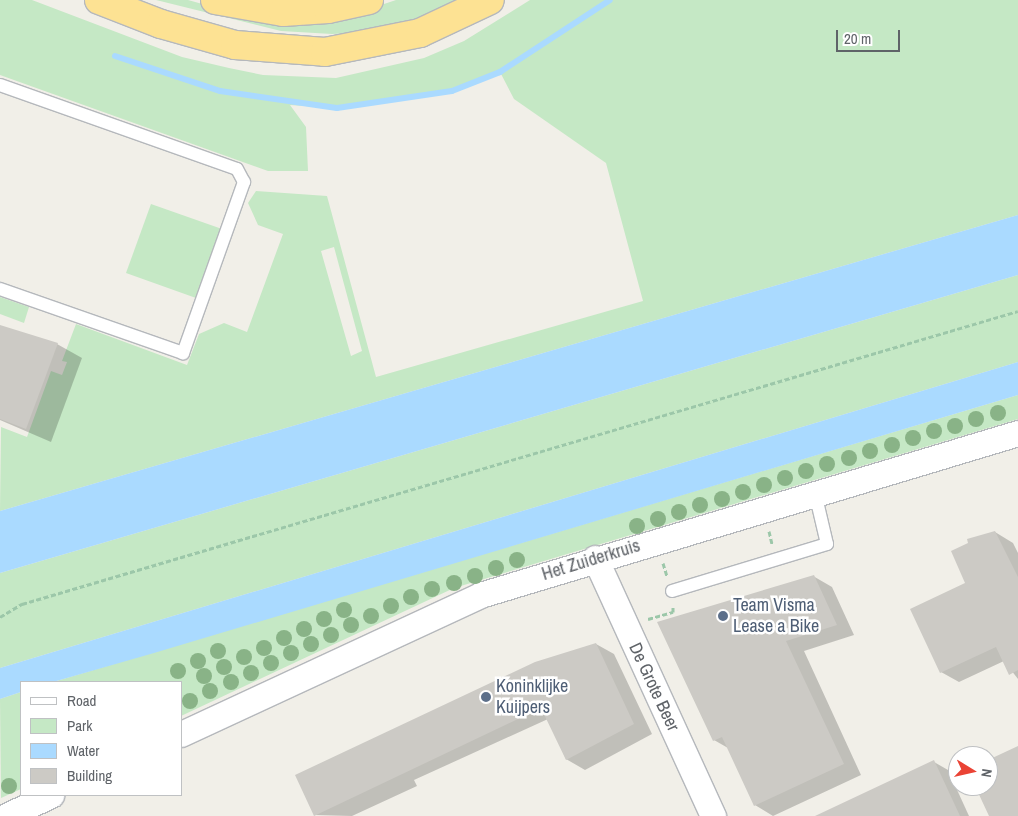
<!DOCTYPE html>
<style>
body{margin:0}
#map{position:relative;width:1018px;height:816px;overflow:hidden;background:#f1efe8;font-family:"Archivo Narrow",sans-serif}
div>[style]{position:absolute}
.green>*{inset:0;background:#c5e8c5}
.water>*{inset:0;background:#aadaff}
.shadow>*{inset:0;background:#0003}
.stream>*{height:6px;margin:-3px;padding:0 3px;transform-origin:3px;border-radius:3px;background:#aadaff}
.building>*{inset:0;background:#cccac5}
.path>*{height:3px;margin-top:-1.5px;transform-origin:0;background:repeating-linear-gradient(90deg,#9cc7a9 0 5px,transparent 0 7.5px)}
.roads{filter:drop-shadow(1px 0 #b5b8bc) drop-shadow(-1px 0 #b5b8bc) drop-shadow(0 1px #b5b8bc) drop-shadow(0 -1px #b5b8bc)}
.lane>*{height:12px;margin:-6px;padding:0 6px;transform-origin:6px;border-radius:6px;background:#fff}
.street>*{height:25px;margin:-12.5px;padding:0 12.5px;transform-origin:12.5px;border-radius:12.5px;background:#fff}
.highway>*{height:28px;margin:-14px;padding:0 14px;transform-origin:14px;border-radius:14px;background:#fde293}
.trees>*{width:16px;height:16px;margin:-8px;border-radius:50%;background:#89b387}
.dots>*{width:14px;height:14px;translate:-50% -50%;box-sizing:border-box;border:2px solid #fff;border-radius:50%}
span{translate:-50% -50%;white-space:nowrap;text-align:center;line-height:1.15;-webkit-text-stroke:5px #fff;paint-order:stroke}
.street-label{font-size:18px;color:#5f6368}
.service-label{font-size:18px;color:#4e5e75}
.left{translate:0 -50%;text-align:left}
.legend{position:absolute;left:20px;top:681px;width:162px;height:115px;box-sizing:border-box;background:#fff;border:1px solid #bfc1c3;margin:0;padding:6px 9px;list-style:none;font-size:15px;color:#5f6368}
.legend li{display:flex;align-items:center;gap:10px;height:25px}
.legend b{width:25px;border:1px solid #bfc1c3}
.north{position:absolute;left:948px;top:746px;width:50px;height:50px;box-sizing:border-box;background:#fff;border:1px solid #bfc1c3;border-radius:50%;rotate:99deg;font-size:14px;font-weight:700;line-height:20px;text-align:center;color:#5f6368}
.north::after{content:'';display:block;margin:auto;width:18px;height:22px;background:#ea4335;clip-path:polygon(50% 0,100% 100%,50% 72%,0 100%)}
.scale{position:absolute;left:836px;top:30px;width:64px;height:22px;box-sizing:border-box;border:2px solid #5f6368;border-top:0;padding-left:6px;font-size:15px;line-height:18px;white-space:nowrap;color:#5f6368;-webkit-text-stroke:4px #fff;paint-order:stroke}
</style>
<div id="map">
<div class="green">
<div style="clip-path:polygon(evenodd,0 0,32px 0,182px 57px,229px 68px,263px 75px,336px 78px,424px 58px,464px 41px,530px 0,1018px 0,1018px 215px,0 511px,1px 427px,27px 437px,51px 371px,62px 375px,67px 362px,62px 361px,76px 324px,187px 365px,199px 334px,224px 323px,247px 332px,283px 234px,258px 225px,248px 203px,256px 191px,327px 196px,376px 377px,643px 301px,606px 163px,514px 99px,500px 72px,452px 91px,407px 99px,337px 108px,290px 105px,306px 127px,308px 171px,268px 171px,0 75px,0 0,334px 247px,362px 351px,351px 356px,321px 251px,334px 247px)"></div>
<div style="clip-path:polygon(156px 0,188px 0,231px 12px,369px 9px,396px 0,467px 0,413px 22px,373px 32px,332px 34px,281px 31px)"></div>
<div style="clip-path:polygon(151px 204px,222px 229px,196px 298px,126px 273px)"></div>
<div style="clip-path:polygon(1018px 275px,1018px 362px,0 668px,0 573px)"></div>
<div style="clip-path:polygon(0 297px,29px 307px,24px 323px,0 314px)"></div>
<div style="clip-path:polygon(1018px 395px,1018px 419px,454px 588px,181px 716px,181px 682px,53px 682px)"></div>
<div style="clip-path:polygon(21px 692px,21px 789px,1px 798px,0 699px)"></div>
</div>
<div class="water">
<div style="clip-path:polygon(1018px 215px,1018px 275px,0 573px,0 511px)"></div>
<div style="clip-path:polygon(1018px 362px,1018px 395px,154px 653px,53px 682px,21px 682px,21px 692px,0 699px,0 668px)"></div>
</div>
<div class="shadow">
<div style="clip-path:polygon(0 326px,57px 344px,82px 358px,51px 442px,0 420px)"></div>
<div style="clip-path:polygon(995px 532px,1013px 543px,1018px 553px,1018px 679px,1004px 661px,959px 682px,941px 672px,967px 583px)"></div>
<div style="clip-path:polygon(813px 576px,832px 587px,854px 635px,804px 651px,861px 775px,773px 816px,755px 805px,728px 748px,714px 740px)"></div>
<div style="clip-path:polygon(596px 644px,614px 654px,652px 734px,585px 770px,566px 759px,548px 719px,414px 780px,417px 786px,352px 816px,315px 815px)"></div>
<div style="clip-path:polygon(934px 762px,948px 770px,969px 816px,818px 816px)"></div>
</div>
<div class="stream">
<div style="left:115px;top:56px;width:111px;rotate:18.4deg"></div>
<div style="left:220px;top:91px;width:118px;rotate:8.3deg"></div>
<div style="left:337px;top:108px;width:116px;rotate:-8.4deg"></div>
<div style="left:452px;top:91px;width:52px;rotate:-21.6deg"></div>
<div style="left:500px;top:72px;width:131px;rotate:-33.2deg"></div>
</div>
<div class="building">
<div style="clip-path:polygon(0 325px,58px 343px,26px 429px,0 419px)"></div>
<div style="clip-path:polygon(995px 531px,1018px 577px,1018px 670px,1009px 675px,996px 647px,940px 673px,910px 609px,965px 583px,951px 551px,968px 543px,967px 539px)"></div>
<div style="clip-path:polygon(814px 575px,837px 625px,786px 641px,844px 764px,754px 806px,722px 737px,713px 741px,657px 622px)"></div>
<div style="clip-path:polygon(596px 643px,634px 724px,566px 760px,541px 708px,314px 816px,295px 775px,535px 662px)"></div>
<div style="clip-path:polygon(1018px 746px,1018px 816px,989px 816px,975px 786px,988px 786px,988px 760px)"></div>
<div style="clip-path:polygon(934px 760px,960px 816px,815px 816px)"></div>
</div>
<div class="path">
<div style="left:769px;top:531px;width:13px;rotate:77deg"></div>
<div style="left:663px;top:563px;width:14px;rotate:73deg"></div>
<div style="left:0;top:617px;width:26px;rotate:-31deg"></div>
<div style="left:22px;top:604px;width:1038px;rotate:-16.39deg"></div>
<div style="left:648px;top:619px;width:26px;rotate:-16deg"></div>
<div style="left:673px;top:612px;width:6px;rotate:-90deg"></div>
</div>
<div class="roads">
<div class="lane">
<div style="left:0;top:85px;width:251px;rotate:19.5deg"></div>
<div style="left:237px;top:169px;width:15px;rotate:62deg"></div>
<div style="left:244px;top:182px;width:182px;rotate:109.6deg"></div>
<div style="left:183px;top:353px;width:194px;rotate:-160.7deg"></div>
<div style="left:672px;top:591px;width:162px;rotate:-16.9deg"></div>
<div style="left:827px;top:544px;width:52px;rotate:-103.2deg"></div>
</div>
<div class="street">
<div style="left:595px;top:558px;width:284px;rotate:65.4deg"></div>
<div style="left:181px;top:734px;width:330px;rotate:-24.9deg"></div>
<div style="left:480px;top:595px;width:562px;rotate:-16.76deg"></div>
<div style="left:6px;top:816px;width:50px;rotate:-25deg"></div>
</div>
<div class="highway">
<div style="left:99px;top:0;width:66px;rotate:21.2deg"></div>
<div style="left:161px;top:24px;width:77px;rotate:15.8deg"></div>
<div style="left:235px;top:45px;width:90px;rotate:4.4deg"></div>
<div style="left:325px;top:52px;width:97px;rotate:-11.3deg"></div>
<div style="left:420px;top:33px;width:77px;rotate:-25.2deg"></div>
<div style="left:215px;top:0;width:69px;rotate:10deg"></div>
<div style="left:283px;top:12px;width:45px;rotate:-3.8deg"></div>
<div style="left:328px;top:9px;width:42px;rotate:-12.4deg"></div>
</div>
</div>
<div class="trees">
<div style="left:998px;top:413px"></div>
<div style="left:976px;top:419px"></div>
<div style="left:955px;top:426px"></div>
<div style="left:934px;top:431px"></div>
<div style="left:913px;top:438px"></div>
<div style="left:892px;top:445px"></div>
<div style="left:870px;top:451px"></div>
<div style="left:849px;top:458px"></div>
<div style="left:827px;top:464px"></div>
<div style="left:806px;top:471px"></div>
<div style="left:785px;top:478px"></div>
<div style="left:764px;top:485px"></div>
<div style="left:743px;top:492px"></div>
<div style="left:722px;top:499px"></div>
<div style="left:700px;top:505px"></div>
<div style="left:679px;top:512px"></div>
<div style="left:658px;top:519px"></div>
<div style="left:637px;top:526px"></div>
<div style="left:517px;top:560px"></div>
<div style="left:496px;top:568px"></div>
<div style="left:475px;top:576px"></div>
<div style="left:454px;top:583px"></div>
<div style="left:432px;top:589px"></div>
<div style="left:411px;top:597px"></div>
<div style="left:391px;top:606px"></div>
<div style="left:344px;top:610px"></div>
<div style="left:371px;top:616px"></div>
<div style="left:324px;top:619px"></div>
<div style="left:351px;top:625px"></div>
<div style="left:304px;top:629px"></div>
<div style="left:331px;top:635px"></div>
<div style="left:284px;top:638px"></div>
<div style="left:311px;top:644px"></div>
<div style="left:264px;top:648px"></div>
<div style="left:218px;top:651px"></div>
<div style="left:291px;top:653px"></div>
<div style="left:244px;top:657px"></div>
<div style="left:198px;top:661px"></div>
<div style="left:271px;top:663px"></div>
<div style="left:224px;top:667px"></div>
<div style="left:178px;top:671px"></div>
<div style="left:251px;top:673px"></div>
<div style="left:204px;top:676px"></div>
<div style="left:231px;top:682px"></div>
<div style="left:210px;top:691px"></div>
<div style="left:190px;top:701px"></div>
<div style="left:9px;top:786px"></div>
</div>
<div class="dots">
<div style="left:723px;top:616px;background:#5c6f8a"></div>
<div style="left:486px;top:697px;background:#5c6f8a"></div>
</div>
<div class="street-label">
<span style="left:591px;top:560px;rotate:-17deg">Het Zuiderkruis</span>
<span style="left:654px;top:687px;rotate:65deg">De Grote Beer</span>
</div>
<div class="service-label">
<span class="left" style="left:733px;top:616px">Team Visma<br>Lease a Bike</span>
<span class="left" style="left:496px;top:697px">Koninklijke<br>Kuijpers</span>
</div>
<ul class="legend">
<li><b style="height:6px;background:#fff"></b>Road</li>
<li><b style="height:14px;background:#c5e8c5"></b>Park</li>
<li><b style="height:14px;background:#aadaff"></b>Water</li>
<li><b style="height:14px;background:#cccac5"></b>Building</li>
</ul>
<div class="north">N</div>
<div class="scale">20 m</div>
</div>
